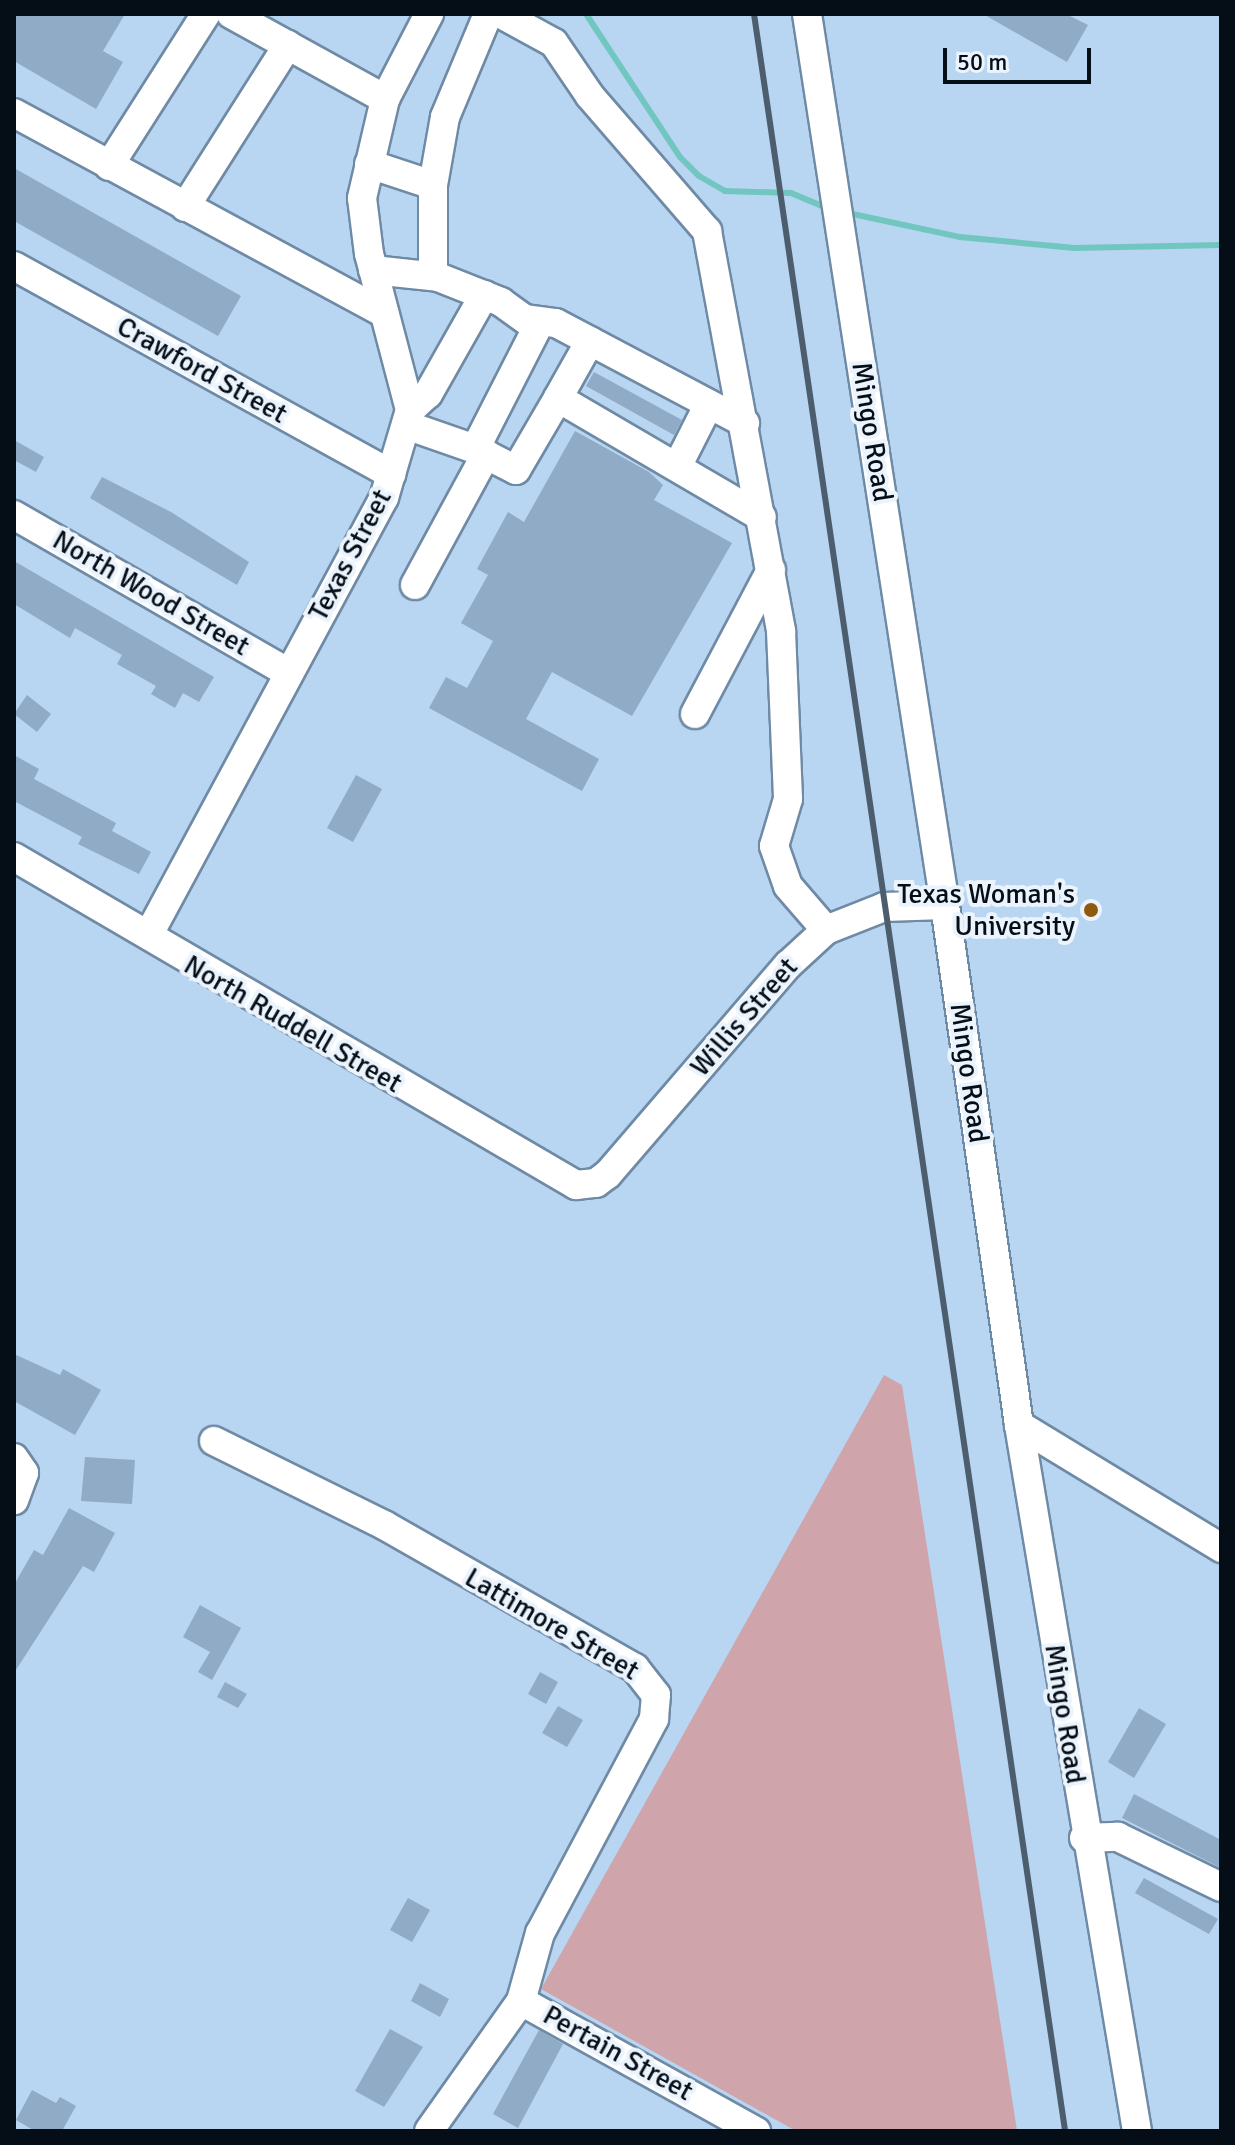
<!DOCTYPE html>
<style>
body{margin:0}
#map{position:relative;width:1235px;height:2145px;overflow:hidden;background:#b8d5f2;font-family:Signika,sans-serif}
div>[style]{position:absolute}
.green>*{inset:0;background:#cfa4ab}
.stream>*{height:6px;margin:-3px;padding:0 3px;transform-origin:3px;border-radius:3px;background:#71c7bf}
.building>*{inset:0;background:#8fabc6}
.roads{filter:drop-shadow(2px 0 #6f8aa5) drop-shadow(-2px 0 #6f8aa5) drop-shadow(0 2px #6f8aa5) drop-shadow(0 -2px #6f8aa5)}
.minor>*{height:28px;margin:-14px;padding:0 14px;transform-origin:14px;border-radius:14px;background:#fff}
.rail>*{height:6px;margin:-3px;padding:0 3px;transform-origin:3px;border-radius:3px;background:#4c5d6e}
.dots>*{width:22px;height:22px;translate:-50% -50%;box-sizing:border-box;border:4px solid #ebf4fd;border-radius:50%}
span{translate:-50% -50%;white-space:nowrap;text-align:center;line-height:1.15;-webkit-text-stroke:8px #ebf4fd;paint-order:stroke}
.street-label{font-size:28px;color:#050e17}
.poi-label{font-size:28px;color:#050e17}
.right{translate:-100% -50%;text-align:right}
.frame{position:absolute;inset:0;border:16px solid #050e17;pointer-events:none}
.scale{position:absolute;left:943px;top:48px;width:148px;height:36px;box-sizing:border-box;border:4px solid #050e17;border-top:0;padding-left:10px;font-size:24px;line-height:28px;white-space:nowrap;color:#050e17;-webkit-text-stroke:6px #ebf4fd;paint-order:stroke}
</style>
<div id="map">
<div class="green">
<div style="clip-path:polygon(884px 1375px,902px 1385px,1017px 2131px,796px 2131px,541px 1989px)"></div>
</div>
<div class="stream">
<div style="left:586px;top:14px;width:171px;rotate:56.7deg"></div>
<div style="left:680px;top:157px;width:27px;rotate:45deg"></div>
<div style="left:699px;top:176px;width:30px;rotate:30deg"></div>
<div style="left:725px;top:191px;width:66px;rotate:1.7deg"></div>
<div style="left:791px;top:193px;width:41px;rotate:22.8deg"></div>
<div style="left:848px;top:213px;width:115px;rotate:12.1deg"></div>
<div style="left:960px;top:237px;width:115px;rotate:5.5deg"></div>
<div style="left:1074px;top:248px;width:147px;rotate:-1.2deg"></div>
</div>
<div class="building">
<div style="clip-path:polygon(14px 14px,125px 14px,103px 51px,123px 62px,96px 109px,14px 61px)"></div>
<div style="clip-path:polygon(983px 14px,1066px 14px,1088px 25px,1067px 62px)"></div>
<div style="clip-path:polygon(14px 168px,241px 296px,218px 336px,14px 221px)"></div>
<div style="clip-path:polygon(594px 372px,682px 420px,674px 435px,586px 386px)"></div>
<div style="clip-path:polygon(575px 431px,649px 472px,663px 485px,654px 500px,732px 543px,632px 716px,552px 672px,526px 719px,599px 759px,582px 791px,429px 708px,446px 677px,467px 688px,493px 641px,461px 623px,488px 575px,477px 569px,508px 512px,524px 522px)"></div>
<div style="clip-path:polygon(14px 440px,44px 457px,36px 472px,14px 460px)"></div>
<div style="clip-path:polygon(102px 477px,171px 512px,249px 562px,237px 585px,90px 498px)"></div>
<div style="clip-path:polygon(14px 561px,214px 677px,199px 702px,183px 693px,175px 708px,151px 694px,156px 686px,117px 664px,122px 655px,75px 628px,70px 638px,14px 604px)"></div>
<div style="clip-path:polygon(27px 695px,51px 714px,37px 732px,14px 714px)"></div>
<div style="clip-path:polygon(14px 755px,39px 769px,34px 779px,116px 823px,112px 831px,151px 852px,139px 874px,78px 844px,82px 837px,14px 801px)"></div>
<div style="clip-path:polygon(356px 775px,382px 789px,353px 842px,327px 828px)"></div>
<div style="clip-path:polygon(14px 1354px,60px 1375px,63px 1369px,101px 1390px,75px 1435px,14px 1401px)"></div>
<div style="clip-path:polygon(85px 1457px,135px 1460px,132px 1504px,81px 1501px)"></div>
<div style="clip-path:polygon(69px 1508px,115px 1533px,94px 1572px,83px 1566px,14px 1673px,14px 1585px,34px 1550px,43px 1555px)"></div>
<div style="clip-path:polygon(200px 1605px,241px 1628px,212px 1680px,198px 1672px,210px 1652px,183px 1637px)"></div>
<div style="clip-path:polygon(540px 1672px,558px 1682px,546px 1704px,528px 1694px)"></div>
<div style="clip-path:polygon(225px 1682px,247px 1694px,238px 1708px,217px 1697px)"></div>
<div style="clip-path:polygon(558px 1706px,583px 1720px,567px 1747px,542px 1733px)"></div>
<div style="clip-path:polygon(1139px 1708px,1166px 1724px,1134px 1778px,1108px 1762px)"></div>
<div style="clip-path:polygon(1134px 1794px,1221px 1840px,1221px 1868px,1122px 1818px)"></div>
<div style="clip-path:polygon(1144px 1878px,1218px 1919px,1209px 1934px,1135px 1893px)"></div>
<div style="clip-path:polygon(408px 1898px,430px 1910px,412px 1942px,390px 1930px)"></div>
<div style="clip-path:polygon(420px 1983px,449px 1999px,440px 2017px,411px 2001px)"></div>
<div style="clip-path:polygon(390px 2029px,423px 2047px,384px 2107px,355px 2091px)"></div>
<div style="clip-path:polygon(539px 2030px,563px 2044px,518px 2128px,493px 2114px)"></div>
<div style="clip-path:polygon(32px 2090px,56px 2103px,60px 2097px,76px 2106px,62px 2131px,35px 2131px,16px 2120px)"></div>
</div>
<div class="roads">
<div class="minor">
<div style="left:231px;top:14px;width:176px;rotate:28.9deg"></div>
<div style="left:501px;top:14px;width:60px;rotate:28.7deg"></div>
<div style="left:554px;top:43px;width:64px;rotate:55.8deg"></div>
<div style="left:590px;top:96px;width:179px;rotate:49.1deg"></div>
<div style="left:707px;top:231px;width:407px;rotate:79.5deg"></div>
<div style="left:781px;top:631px;width:168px;rotate:87.6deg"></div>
<div style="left:788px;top:799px;width:49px;rotate:106.6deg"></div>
<div style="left:774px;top:846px;width:42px;rotate:70.7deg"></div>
<div style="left:788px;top:886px;width:58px;rotate:49.2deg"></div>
<div style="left:807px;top:14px;width:902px;rotate:81.2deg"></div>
<div style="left:945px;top:905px;width:525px;rotate:81.9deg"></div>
<div style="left:1019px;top:1425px;width:716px;rotate:80.51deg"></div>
<div style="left:14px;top:113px;width:421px;rotate:28.4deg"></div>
<div style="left:369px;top:164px;width:67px;rotate:18.2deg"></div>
<div style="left:109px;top:166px;width:180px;rotate:-57.5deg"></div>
<div style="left:185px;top:207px;width:192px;rotate:-57.6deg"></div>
<div style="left:14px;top:266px;width:431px;rotate:28.9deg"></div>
<div style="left:373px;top:270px;width:65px;rotate:6.1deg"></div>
<div style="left:438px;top:277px;width:68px;rotate:21.6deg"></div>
<div style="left:501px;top:302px;width:44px;rotate:35.8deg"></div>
<div style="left:537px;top:328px;width:136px;rotate:117.1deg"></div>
<div style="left:475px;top:449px;width:73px;rotate:-160.8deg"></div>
<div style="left:433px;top:276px;width:91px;rotate:-90deg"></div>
<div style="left:433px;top:185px;width:69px;rotate:-80deg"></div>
<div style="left:445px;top:117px;width:112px;rotate:-67.3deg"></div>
<div style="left:526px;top:319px;width:30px;rotate:8deg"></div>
<div style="left:556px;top:323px;width:214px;rotate:27.9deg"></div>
<div style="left:590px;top:341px;width:65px;rotate:119.3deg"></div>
<div style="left:558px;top:398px;width:236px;rotate:30.3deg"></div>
<div style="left:410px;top:410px;width:24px;rotate:-42deg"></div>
<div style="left:428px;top:394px;width:114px;rotate:-60.5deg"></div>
<div style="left:475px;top:449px;width:46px;rotate:27.1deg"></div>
<div style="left:516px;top:470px;width:83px;rotate:-59.7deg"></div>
<div style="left:678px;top:465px;width:68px;rotate:-63.1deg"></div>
<div style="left:14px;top:515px;width:315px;rotate:29.9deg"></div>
<div style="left:415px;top:585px;width:149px;rotate:-61.5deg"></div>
<div style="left:695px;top:714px;width:163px;rotate:-62.2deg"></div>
<div style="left:14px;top:857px;width:651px;rotate:30.27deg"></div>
<div style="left:576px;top:1185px;width:20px;rotate:-6deg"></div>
<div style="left:596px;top:1183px;width:15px;rotate:-37deg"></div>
<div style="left:608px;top:1174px;width:276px;rotate:-49.3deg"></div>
<div style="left:788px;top:965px;width:52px;rotate:-42.6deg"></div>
<div style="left:826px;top:930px;width:62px;rotate:-21.6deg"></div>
<div style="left:884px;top:907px;width:61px;rotate:-1.9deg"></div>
<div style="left:149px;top:934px;width:495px;rotate:-61.7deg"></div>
<div style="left:384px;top:498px;width:25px;rotate:-74deg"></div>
<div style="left:391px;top:474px;width:67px;rotate:-73.5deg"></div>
<div style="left:410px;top:410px;width:161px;rotate:-104.7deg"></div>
<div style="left:369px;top:254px;width:56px;rotate:-97.1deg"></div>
<div style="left:362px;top:198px;width:102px;rotate:-76.9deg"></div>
<div style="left:385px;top:99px;width:96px;rotate:-62.6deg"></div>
<div style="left:1019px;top:1425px;width:237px;rotate:31.3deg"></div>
<div style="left:214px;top:1441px;width:190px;rotate:26.3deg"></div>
<div style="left:384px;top:1525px;width:289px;rotate:29.7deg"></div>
<div style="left:635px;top:1668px;width:34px;rotate:52deg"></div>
<div style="left:656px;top:1695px;width:24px;rotate:95deg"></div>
<div style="left:654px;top:1719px;width:242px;rotate:118deg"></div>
<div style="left:540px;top:1933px;width:71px;rotate:105.6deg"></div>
<div style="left:521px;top:2001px;width:159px;rotate:125.3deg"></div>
<div style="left:14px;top:1458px;width:18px;rotate:56deg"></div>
<div style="left:24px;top:1473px;width:29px;rotate:110deg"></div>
<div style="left:1084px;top:1838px;width:34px;rotate:-2deg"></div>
<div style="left:1118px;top:1837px;width:114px;rotate:25.9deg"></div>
<div style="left:521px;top:2001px;width:269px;rotate:29deg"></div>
</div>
</div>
<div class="rail">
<div style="left:754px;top:14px;width:2140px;rotate:81.64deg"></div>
</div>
<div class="dots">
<div style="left:1091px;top:910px;background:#905a0e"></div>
</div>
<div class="street-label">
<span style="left:202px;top:370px;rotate:29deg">Crawford Street</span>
<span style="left:872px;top:432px;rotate:81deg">Mingo Road</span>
<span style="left:350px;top:555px;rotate:-62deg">Texas Street</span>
<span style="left:151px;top:593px;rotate:30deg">North Wood Street</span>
<span style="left:744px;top:1017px;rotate:-49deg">Willis Street</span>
<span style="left:293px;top:1024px;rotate:30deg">North Ruddell Street</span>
<span style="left:969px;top:1073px;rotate:82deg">Mingo Road</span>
<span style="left:552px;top:1624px;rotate:30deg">Lattimore Street</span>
<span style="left:1065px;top:1714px;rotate:81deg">Mingo Road</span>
<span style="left:618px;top:2053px;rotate:29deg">Pertain Street</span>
</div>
<div class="poi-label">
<span class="right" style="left:1075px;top:910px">Texas Woman's<br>University</span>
</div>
<div class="frame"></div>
<div class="scale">50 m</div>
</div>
